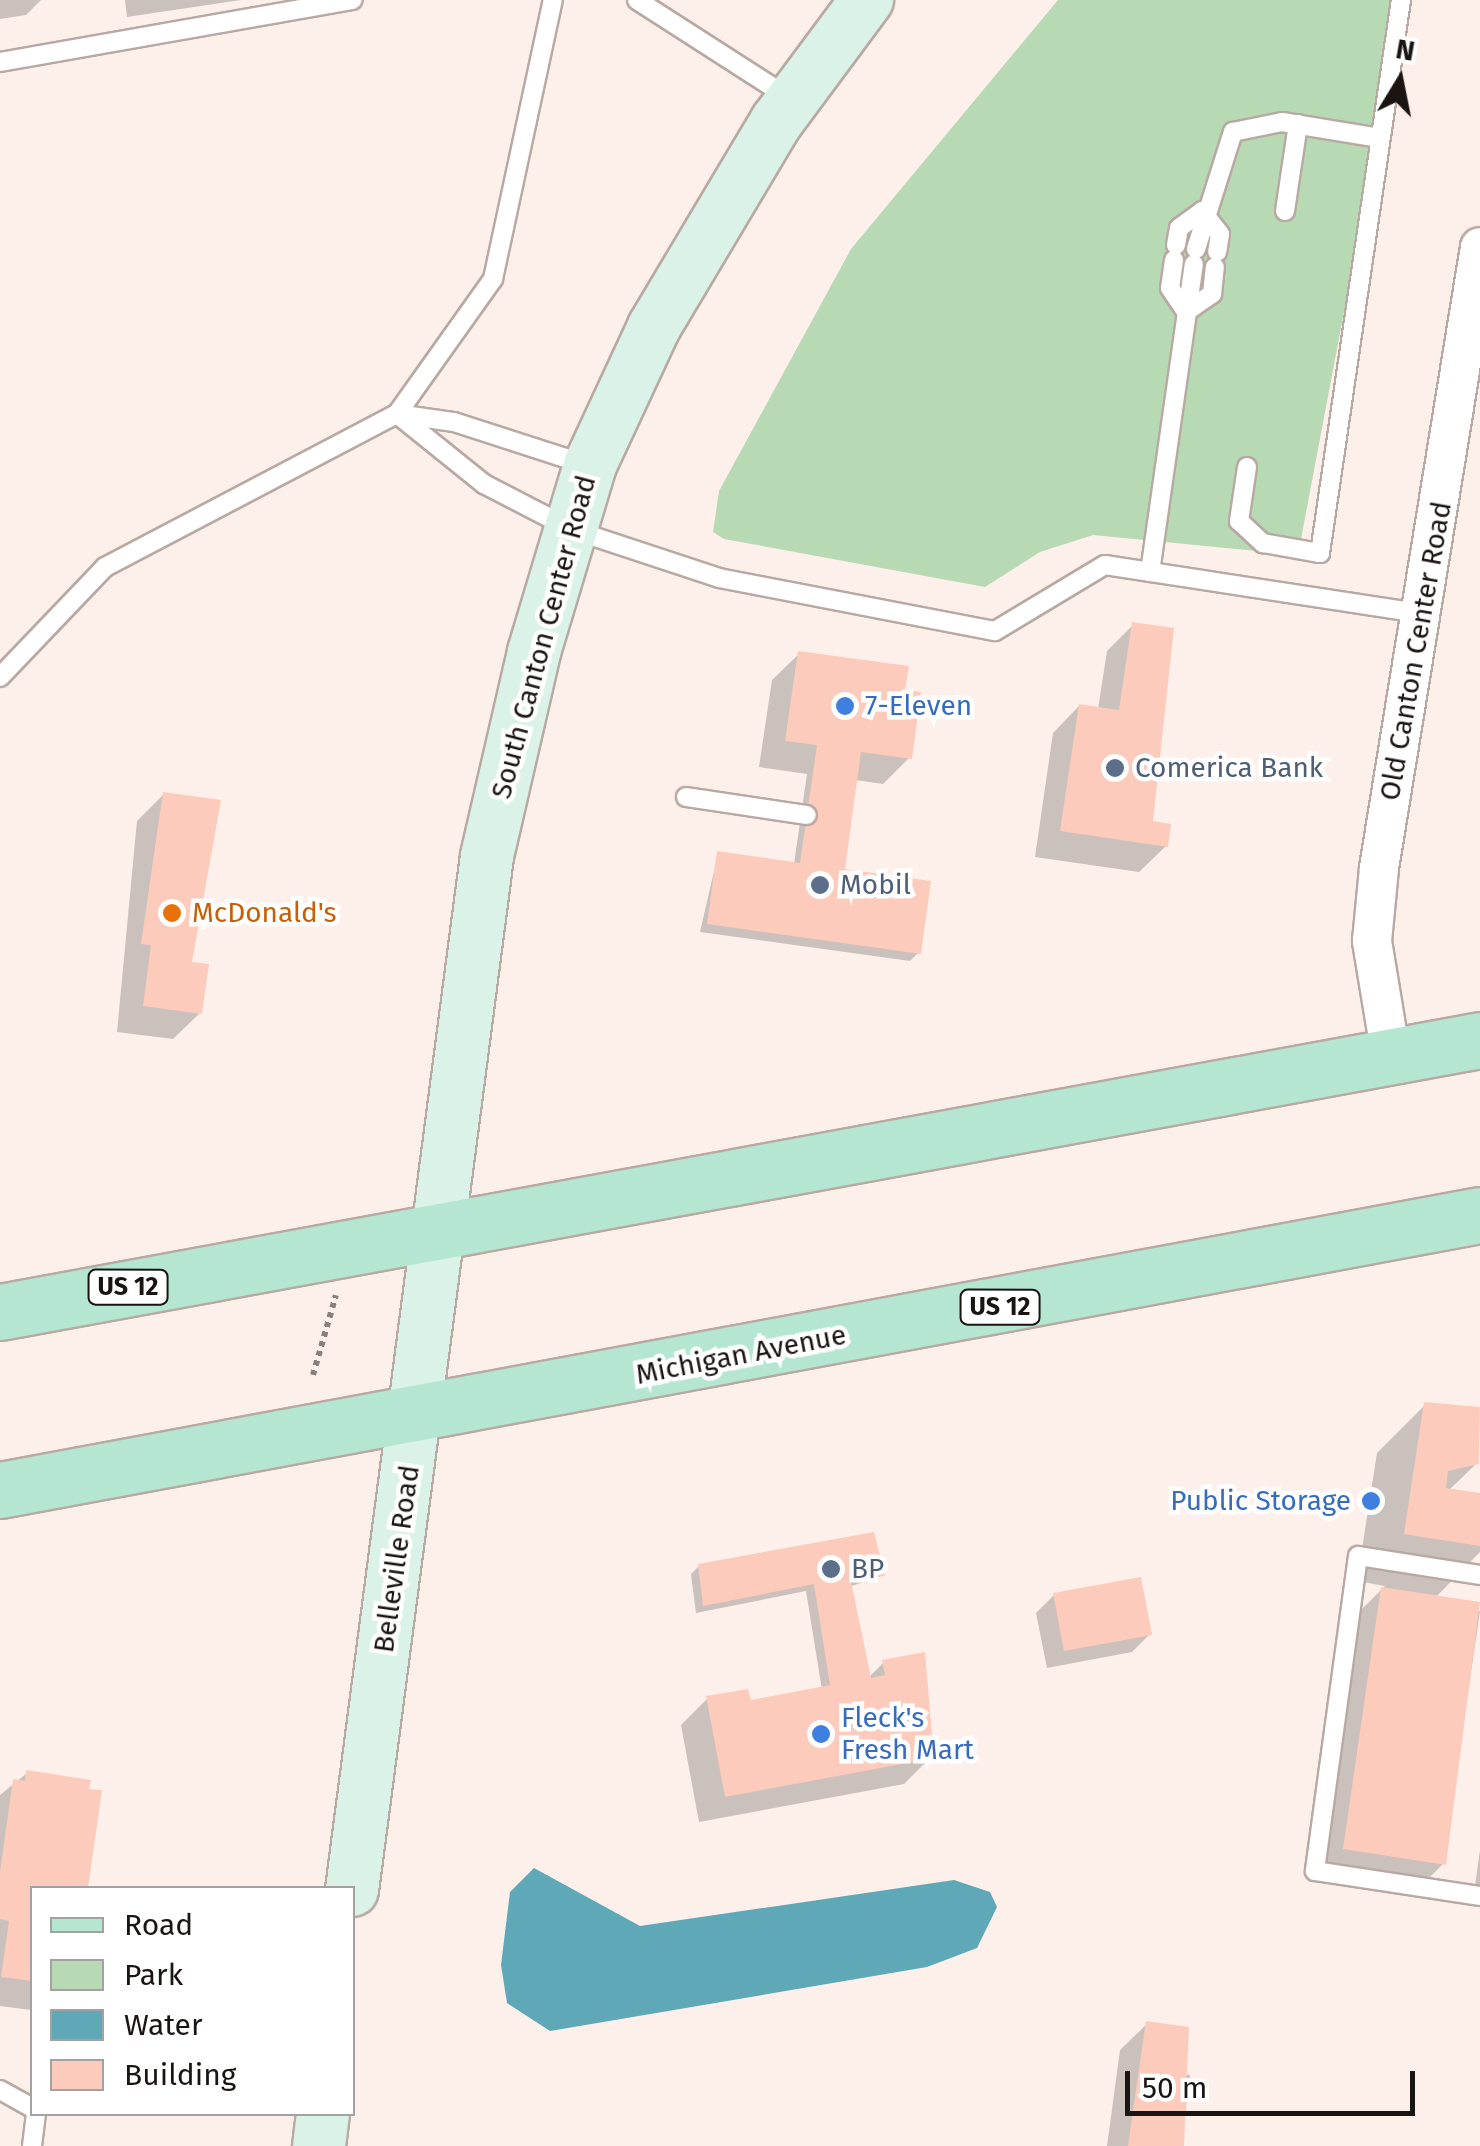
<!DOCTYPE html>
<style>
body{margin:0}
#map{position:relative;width:1480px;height:2146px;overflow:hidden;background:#fdf0eb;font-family:"Fira Sans",sans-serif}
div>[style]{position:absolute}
.green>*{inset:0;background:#b7d9b3}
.water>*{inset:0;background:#5fa8b7}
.shadow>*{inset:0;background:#0003}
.building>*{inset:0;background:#fdcbbb}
.path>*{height:6px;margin-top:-3px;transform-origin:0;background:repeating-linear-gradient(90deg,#897f7d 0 5px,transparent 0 10px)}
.roads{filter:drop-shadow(2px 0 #b8a9a3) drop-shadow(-2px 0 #b8a9a3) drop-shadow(0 2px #b8a9a3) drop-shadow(0 -2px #b8a9a3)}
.lane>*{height:18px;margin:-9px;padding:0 9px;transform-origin:9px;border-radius:9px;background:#fff}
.street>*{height:38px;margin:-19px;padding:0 19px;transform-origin:19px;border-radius:19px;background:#fff}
.secondary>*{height:52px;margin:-26px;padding:0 26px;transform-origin:26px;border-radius:26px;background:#daf2e8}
.primary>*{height:55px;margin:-27.5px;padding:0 27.5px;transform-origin:27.5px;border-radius:27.5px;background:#b5e6d1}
.dots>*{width:28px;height:28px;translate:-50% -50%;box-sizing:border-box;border:5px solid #fff;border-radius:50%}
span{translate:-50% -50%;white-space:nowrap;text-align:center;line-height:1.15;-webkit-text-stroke:9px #fff;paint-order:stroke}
.shield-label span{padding:2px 8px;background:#fff;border:2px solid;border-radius:8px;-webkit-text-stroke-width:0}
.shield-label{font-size:25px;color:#1a1413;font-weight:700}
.street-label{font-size:28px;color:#1a1413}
.shop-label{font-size:28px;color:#366cbe}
.left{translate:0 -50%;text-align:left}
.right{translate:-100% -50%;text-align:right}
.service-label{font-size:28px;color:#4e5e75}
.food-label{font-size:28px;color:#c56008}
.legend{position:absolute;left:30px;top:1886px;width:325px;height:230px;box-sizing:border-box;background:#fff;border:2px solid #a3a1a1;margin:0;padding:12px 18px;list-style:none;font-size:30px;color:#1a1413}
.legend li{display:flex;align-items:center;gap:20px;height:50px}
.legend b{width:50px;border:2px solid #a3a1a1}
.north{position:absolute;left:1350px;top:30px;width:100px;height:100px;-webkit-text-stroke:8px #fff;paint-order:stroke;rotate:10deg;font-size:28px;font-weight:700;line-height:40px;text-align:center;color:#1a1413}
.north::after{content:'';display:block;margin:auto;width:35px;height:45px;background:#1a1413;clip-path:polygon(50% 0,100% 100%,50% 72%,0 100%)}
.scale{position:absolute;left:1125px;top:2071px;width:290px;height:45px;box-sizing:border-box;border:5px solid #1a1413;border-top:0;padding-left:12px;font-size:30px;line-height:35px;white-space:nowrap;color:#1a1413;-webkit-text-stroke:8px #fff;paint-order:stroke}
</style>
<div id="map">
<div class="green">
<div style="clip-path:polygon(1058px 0,1403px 0,1298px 555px,1093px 535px,1040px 552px,985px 587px,724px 539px,713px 532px,719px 491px,851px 249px)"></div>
</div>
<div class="water">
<div style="clip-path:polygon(534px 1868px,640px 1926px,954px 1880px,990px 1892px,997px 1907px,977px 1948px,927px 1967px,550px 2031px,507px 2003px,501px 1965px,510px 1892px)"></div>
</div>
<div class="shadow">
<div style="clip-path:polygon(0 0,41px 0,26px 15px,0 19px)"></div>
<div style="clip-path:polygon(125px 0,241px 0,127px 17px)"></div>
<div style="clip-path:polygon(1133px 625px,1151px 823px,1166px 846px,1139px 872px,1035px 857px,1053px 733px,1079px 706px,1098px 709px,1107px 651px)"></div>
<div style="clip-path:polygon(799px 654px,903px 692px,909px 758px,883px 784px,855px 780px,842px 871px,918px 953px,910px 961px,700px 932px,718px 854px,794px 864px,807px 774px,759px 767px,772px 680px)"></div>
<div style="clip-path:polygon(164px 794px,200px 1013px,173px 1039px,117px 1032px,137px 821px)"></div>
<div style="clip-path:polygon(1425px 1405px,1477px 1463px,1448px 1491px,1480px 1496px,1480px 1552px,1435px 1598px,1480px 1611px,1443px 1864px,1417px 1890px,1317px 1875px,1355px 1616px,1385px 1586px,1357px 1581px,1377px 1453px)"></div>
<div style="clip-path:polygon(699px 1566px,883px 1575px,849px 1587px,868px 1678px,883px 1663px,931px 1757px,904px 1784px,699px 1822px,681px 1725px,707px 1699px,749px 1703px,822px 1690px,806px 1591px,696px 1613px,691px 1574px)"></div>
<div style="clip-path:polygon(1054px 1595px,1150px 1634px,1132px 1652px,1047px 1668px,1036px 1613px)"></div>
<div style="clip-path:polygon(27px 1773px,99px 1792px,85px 1888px,32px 1888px,31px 2010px,0 2006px,0 1795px)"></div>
<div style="clip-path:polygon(1480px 1850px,1480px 1901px,1473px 1900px)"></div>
<div style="clip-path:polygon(1147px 2024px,1177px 2073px,1190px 2075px,1181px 2146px,1107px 2146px,1120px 2050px)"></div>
</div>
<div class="building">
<div style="clip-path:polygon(1132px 622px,1174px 628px,1153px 821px,1171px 824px,1168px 847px,1060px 831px,1079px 704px,1119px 710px)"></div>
<div style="clip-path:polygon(798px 651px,909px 666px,905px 690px,921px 692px,912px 759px,861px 752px,845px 869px,931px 881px,921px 954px,707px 924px,717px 851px,800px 863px,817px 745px,785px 741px)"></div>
<div style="clip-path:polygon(163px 792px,221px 800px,192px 962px,209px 964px,202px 1014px,143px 1006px,151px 945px,141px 944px)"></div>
<div style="clip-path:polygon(1424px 1402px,1480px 1407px,1479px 1464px,1448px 1471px,1446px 1488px,1480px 1493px,1480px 1546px,1404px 1534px)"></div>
<div style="clip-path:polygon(874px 1532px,885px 1576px,851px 1581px,871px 1678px,885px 1675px,882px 1660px,925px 1652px,934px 1758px,725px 1797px,706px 1696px,748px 1689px,751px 1700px,830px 1685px,814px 1584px,703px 1606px,698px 1564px)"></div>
<div style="clip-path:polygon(1141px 1577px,1152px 1635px,1064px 1651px,1053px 1593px)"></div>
<div style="clip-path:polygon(1381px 1587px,1480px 1602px,1446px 1865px,1343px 1849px)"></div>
<div style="clip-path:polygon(26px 1770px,91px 1780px,89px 1789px,102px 1790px,88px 1888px,32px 1888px,32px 1981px,1px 1977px,9px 1921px,0 1919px,0 1872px,13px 1779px,25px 1781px)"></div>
<div style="clip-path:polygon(1146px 2021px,1189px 2027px,1184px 2146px,1128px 2146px)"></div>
</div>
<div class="path">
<div style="left:313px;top:1375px;width:83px;rotate:-74deg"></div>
</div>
<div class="roads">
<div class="lane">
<div style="left:637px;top:0;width:179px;rotate:32.7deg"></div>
<div style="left:0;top:62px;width:358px;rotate:-10deg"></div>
<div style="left:1202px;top:211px;width:29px;rotate:52deg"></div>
<div style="left:1220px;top:234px;width:18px;rotate:99deg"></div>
<div style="left:1285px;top:211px;width:88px;rotate:-81.5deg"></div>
<div style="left:1176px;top:245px;width:17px;rotate:-80deg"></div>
<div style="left:1179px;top:228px;width:29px;rotate:-36deg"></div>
<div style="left:1196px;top:249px;width:123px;rotate:-72.5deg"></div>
<div style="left:1233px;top:132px;width:50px;rotate:-11.5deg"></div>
<div style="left:1282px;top:122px;width:99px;rotate:9.3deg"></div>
<div style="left:1174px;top:260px;width:28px;rotate:98deg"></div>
<div style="left:1170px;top:288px;width:29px;rotate:56deg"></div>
<div style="left:1186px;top:312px;width:32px;rotate:-35deg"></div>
<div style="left:1212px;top:294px;width:27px;rotate:-84deg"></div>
<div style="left:397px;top:414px;width:112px;rotate:38.8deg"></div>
<div style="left:484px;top:484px;width:98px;rotate:27.3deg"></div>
<div style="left:571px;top:529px;width:156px;rotate:18.3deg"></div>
<div style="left:719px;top:578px;width:281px;rotate:10.9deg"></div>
<div style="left:995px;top:631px;width:128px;rotate:-31deg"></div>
<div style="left:1105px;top:565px;width:323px;rotate:8.7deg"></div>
<div style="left:397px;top:414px;width:58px;rotate:8deg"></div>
<div style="left:454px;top:422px;width:137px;rotate:17.9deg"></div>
<div style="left:1247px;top:467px;width:55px;rotate:98.4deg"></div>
<div style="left:1239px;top:521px;width:33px;rotate:43deg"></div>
<div style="left:1263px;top:543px;width:58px;rotate:10deg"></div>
<div style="left:1320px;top:553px;width:559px;rotate:-81.67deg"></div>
<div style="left:1150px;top:572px;width:311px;rotate:-81.9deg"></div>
<div style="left:0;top:677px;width:152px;rotate:-46.3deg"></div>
<div style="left:105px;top:567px;width:330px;rotate:-27.7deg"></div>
<div style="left:397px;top:414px;width:166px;rotate:-54.6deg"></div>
<div style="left:493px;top:279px;width:285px;rotate:-77.9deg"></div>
<div style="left:686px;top:797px;width:122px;rotate:8.5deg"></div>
<div style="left:1480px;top:1575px;width:123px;rotate:-171.1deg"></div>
<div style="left:1358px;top:1556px;width:318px;rotate:97.8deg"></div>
<div style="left:1315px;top:1871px;width:167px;rotate:8.6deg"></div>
<div style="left:0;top:2090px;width:37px;rotate:29deg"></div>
<div style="left:32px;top:2146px;width:32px;rotate:-83deg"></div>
</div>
<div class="street">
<div style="left:1391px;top:1056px;width:117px;rotate:-99.4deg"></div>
<div style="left:1372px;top:941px;width:73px;rotate:-84.5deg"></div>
<div style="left:1379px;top:868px;width:629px;rotate:-80.76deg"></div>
</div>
<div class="secondary">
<div style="left:352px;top:1890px;width:1043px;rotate:-82.56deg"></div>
<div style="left:487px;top:856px;width:209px;rotate:-77deg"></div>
<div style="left:534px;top:652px;width:195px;rotate:-73.3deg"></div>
<div style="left:590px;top:465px;width:152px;rotate:-65.1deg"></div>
<div style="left:654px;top:327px;width:240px;rotate:-59.2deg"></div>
<div style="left:777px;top:121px;width:151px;rotate:-53.4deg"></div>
<div style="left:319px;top:2146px;width:32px;rotate:-83deg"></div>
</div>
<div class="primary">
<div style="left:0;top:1312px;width:1505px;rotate:-10.41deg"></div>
<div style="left:0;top:1490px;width:1505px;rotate:-10.53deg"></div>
</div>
</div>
<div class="dots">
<div style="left:845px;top:706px;background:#3f7fe0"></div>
<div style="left:1115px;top:768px;background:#5c6f8a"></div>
<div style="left:820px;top:885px;background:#5c6f8a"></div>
<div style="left:172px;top:913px;background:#e8710a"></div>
<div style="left:1371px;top:1501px;background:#3f7fe0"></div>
<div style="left:831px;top:1569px;background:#5c6f8a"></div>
<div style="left:821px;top:1734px;background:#3f7fe0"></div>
</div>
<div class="shield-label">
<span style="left:128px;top:1287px">US 12</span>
<span style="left:1000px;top:1307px">US 12</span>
</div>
<div class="street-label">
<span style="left:544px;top:637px;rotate:-75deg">South Canton Center Road</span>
<span style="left:1416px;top:651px;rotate:-80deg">Old Canton Center Road</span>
<span style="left:741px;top:1355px;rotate:-11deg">Michigan Avenue</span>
<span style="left:397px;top:1559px;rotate:-82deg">Belleville Road</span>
</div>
<div class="shop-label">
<span class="left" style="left:865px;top:706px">7-Eleven</span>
<span class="right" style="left:1351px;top:1501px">Public Storage</span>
<span class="left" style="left:841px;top:1734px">Fleck's<br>Fresh Mart</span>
</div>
<div class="service-label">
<span class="left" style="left:1135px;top:768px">Comerica Bank</span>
<span class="left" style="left:840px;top:885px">Mobil</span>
<span class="left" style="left:851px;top:1569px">BP</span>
</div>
<div class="food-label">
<span class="left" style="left:192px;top:913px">McDonald's</span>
</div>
<ul class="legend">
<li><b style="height:12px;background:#b5e6d1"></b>Road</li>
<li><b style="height:28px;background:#b7d9b3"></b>Park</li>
<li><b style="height:28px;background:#5fa8b7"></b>Water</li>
<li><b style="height:28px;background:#fdcbbb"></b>Building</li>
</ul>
<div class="north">N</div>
<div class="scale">50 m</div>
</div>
